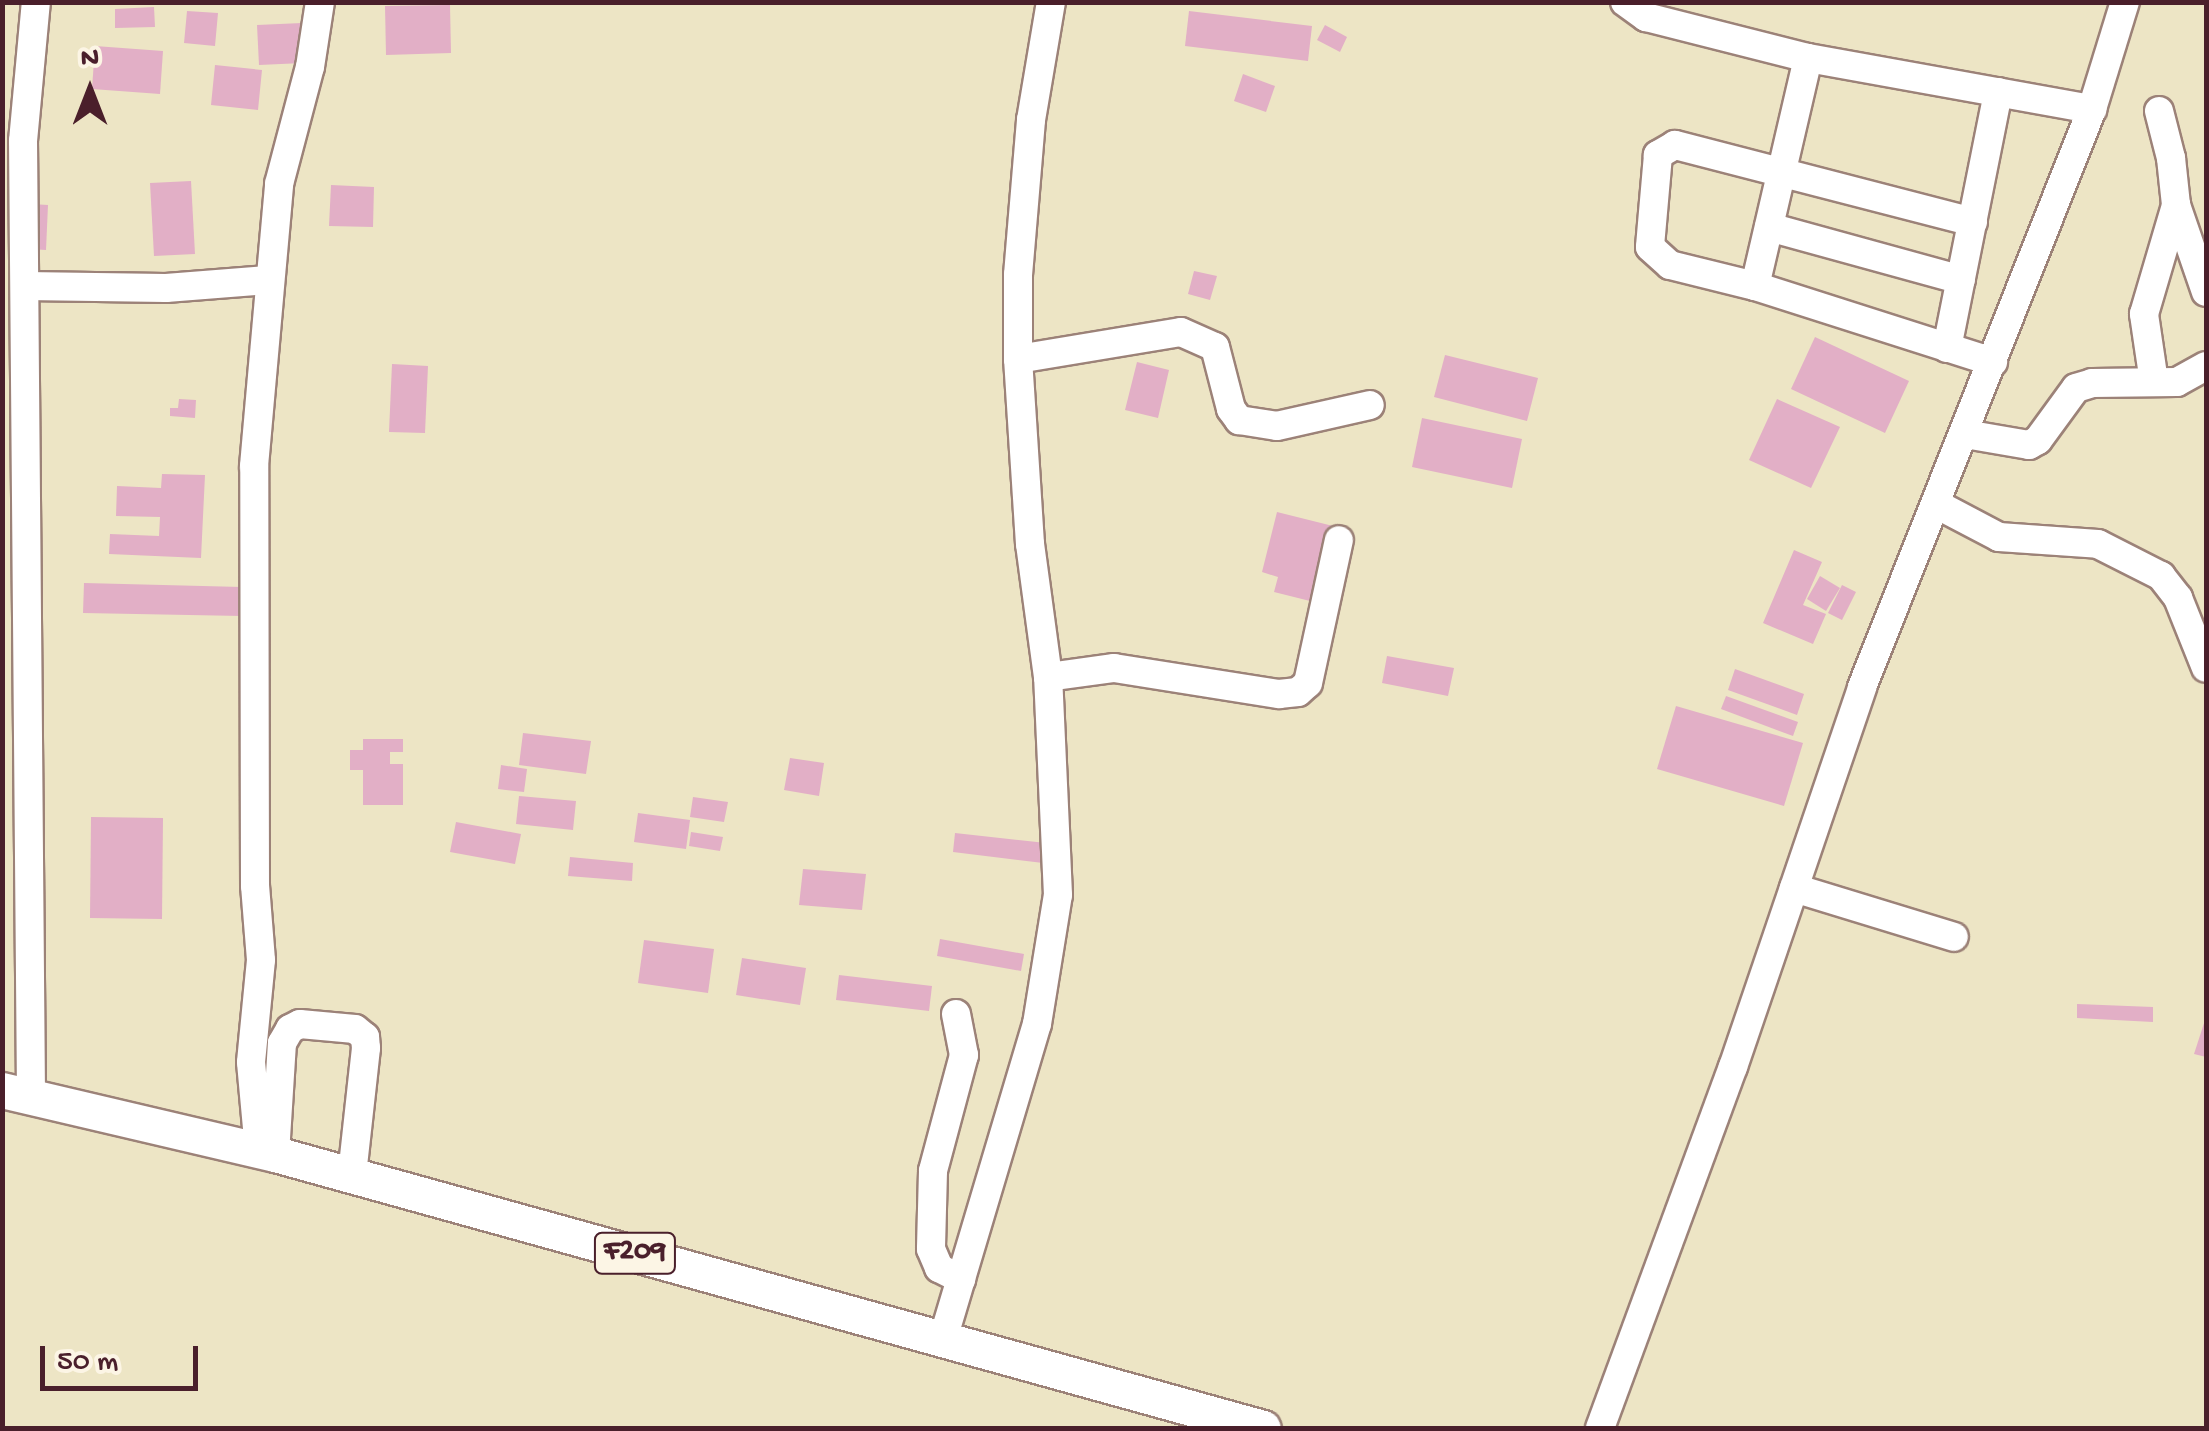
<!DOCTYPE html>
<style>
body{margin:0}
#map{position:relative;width:2209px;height:1431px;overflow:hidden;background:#ede5c5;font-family:"Gochi Hand",sans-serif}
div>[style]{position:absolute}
.building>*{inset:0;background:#e2afc6}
.roads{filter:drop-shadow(2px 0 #9c8278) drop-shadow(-2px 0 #9c8278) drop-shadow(0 2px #9c8278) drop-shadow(0 -2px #9c8278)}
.minor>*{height:28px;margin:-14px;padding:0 14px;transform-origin:14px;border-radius:14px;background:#fff}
.major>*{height:35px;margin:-17.5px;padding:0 17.5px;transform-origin:17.5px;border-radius:17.5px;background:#fff}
span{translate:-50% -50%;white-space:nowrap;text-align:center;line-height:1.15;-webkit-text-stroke:8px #fcf5e5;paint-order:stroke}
.shield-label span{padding:2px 8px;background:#fcf5e5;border:2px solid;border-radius:8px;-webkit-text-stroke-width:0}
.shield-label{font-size:30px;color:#4a1f2b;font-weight:700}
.frame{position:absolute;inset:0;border:5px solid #4a1f2b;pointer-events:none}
.north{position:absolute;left:40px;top:40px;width:100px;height:100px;-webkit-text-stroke:8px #fcf5e5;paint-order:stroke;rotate:0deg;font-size:28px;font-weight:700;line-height:40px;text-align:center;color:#4a1f2b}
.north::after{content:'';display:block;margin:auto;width:35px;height:45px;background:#4a1f2b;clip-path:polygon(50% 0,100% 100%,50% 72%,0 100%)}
.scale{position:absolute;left:40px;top:1346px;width:158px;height:45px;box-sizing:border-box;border:5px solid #4a1f2b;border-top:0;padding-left:12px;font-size:30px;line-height:35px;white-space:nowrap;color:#4a1f2b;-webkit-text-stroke:8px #fcf5e5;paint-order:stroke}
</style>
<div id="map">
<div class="building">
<div style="clip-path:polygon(450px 5px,451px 53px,386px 55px,385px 6px)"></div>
<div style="clip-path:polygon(154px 7px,155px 27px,115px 28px,115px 9px)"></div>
<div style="clip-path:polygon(187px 11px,218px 13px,215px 46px,184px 43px)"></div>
<div style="clip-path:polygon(1189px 11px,1312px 26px,1308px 61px,1185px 46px)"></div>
<div style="clip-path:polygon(302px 23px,303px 63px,259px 65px,257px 25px)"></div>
<div style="clip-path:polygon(1325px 25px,1347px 37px,1340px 52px,1317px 40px)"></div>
<div style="clip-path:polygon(95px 46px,163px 51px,160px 94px,92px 89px)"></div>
<div style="clip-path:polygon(215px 65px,262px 70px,258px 110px,211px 105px)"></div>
<div style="clip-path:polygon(1243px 74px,1275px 86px,1266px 112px,1234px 101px)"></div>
<div style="clip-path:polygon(191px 181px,195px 254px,154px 256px,150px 183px)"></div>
<div style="clip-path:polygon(331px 185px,374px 187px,373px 227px,329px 226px)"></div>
<div style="clip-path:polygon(32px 204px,48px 205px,46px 250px,30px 249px)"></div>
<div style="clip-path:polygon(1194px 271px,1217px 276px,1210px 300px,1188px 294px)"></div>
<div style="clip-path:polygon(1815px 337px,1909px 381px,1885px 433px,1791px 389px)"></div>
<div style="clip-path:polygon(1445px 355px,1538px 378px,1527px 421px,1434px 397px)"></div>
<div style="clip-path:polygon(1137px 362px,1169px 370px,1158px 418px,1125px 410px)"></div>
<div style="clip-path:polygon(392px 364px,428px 366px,425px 433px,389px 432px)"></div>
<div style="clip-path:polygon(179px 399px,196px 400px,195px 418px,170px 416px,170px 408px,178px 408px)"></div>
<div style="clip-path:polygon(1777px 399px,1840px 427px,1811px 488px,1749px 460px)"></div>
<div style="clip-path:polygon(1422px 418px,1522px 439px,1512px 488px,1412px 467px)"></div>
<div style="clip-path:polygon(162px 474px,205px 475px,201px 558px,109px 554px,110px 534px,159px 536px,160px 517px,116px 516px,117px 486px,161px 488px)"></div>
<div style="clip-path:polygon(1277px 512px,1333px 526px,1314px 602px,1274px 592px,1278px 577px,1262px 572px)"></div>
<div style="clip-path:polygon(1794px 550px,1822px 562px,1803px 605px,1826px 614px,1813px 644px,1763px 623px)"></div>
<div style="clip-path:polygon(1820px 576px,1840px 588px,1826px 611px,1807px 599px)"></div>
<div style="clip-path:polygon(84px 583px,242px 587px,242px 616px,83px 613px)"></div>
<div style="clip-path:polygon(1842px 585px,1856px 592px,1842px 620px,1828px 613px)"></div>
<div style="clip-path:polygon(1387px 656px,1454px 668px,1448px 696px,1382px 683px)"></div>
<div style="clip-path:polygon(1735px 669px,1804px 694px,1797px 715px,1728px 690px)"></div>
<div style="clip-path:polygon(1726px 696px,1798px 722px,1793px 736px,1721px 709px)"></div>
<div style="clip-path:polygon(1676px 706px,1803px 743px,1784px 806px,1657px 769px)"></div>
<div style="clip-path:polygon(523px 733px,591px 741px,586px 774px,519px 765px)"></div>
<div style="clip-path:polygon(363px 739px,403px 739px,403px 752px,390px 752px,390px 764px,403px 764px,403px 805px,363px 805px,363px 770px,350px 770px,350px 750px,363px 750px)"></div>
<div style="clip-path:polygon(790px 758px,824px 763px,819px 796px,784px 790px)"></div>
<div style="clip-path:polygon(501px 765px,527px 769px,524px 792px,498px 789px)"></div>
<div style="clip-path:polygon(519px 796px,576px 801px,573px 830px,516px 824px)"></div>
<div style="clip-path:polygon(693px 797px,728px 802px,724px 822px,690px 817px)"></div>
<div style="clip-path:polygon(638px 813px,690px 820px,686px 849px,634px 842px)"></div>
<div style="clip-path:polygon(91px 817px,163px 818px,162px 919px,90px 918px)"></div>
<div style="clip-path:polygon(456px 822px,521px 834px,515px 864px,450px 852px)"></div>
<div style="clip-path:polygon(691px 832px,723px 837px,720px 851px,689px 846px)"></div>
<div style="clip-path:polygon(955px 833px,1046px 843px,1043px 863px,953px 852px)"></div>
<div style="clip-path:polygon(570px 857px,633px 863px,632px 881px,568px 876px)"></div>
<div style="clip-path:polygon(803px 869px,866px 874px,862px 910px,799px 905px)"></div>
<div style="clip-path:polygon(940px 939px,1024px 954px,1021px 971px,937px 956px)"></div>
<div style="clip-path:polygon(644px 940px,714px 949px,708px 993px,638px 983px)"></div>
<div style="clip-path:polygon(742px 958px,806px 968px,800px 1005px,736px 995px)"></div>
<div style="clip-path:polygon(839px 975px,932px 986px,929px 1011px,836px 1000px)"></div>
<div style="clip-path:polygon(2077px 1004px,2153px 1007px,2153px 1022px,2077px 1018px)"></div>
<div style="clip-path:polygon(2206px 1017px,2206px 1057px,2194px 1054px)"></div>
</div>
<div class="roads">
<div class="minor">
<div style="left:1625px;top:2px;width:26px;rotate:36deg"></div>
<div style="left:1646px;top:17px;width:167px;rotate:14.2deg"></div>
<div style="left:1808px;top:58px;width:289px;rotate:10.2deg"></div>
<div style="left:2159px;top:111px;width:49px;rotate:75.7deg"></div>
<div style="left:2171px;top:158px;width:47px;rotate:83.9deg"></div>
<div style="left:2176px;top:205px;width:92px;rotate:71deg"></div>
<div style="left:1973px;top:222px;width:308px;rotate:-165.5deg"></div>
<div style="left:1675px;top:145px;width:20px;rotate:150deg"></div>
<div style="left:1658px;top:155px;width:92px;rotate:95deg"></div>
<div style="left:1650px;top:247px;width:27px;rotate:42deg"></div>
<div style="left:1670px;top:265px;width:88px;rotate:13.9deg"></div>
<div style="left:1755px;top:286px;width:250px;rotate:17.7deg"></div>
<div style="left:1769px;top:227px;width:199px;rotate:15.4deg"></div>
<div style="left:25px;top:286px;width:141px;rotate:0.8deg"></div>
<div style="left:166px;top:288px;width:102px;rotate:-4.5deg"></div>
<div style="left:1755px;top:286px;width:234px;rotate:-76.9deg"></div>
<div style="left:1947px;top:348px;width:261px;rotate:-78.7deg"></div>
<div style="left:1018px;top:359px;width:165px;rotate:-9.4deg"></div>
<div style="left:1181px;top:332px;width:37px;rotate:24deg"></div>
<div style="left:1215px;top:347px;width:64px;rotate:75.5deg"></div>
<div style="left:1231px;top:409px;width:14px;rotate:54deg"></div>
<div style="left:1239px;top:420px;width:38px;rotate:9deg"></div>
<div style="left:1277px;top:426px;width:95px;rotate:-12.7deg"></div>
<div style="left:2154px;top:382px;width:69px;rotate:-98.4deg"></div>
<div style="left:2144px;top:314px;width:114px;rotate:-73.6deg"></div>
<div style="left:1965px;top:434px;width:65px;rotate:9.8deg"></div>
<div style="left:2029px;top:445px;width:10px;rotate:-29deg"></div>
<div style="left:2038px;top:440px;width:64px;rotate:-53.8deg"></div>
<div style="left:2076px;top:388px;width:17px;rotate:-17deg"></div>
<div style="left:2092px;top:383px;width:85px;rotate:-0.7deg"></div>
<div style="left:2177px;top:382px;width:33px;rotate:-29deg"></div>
<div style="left:1938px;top:505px;width:69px;rotate:27.7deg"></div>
<div style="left:1999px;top:537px;width:99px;rotate:4deg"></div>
<div style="left:2098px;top:544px;width:71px;rotate:26.9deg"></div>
<div style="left:2161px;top:576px;width:28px;rotate:52deg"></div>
<div style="left:2178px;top:598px;width:75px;rotate:68.2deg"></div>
<div style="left:1048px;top:677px;width:67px;rotate:-7.8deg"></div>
<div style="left:1114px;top:668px;width:167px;rotate:9deg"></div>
<div style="left:1279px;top:694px;width:19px;rotate:-6deg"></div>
<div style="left:1298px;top:692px;width:13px;rotate:-42deg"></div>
<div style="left:1308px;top:683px;width:146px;rotate:-77.8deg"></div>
<div style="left:1794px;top:888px;width:167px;rotate:17deg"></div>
<div style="left:956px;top:1014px;width:42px;rotate:79deg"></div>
<div style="left:964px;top:1055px;width:120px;rotate:105deg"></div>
<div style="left:933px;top:1171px;width:78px;rotate:91.5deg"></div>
<div style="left:931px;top:1249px;width:21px;rotate:67deg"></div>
<div style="left:939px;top:1268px;width:25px;rotate:27deg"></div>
<div style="left:31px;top:1095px;width:954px;rotate:-90.48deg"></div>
<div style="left:23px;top:141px;width:140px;rotate:-84.7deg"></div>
<div style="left:259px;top:1150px;width:88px;rotate:-95.2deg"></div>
<div style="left:251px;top:1062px;width:102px;rotate:-84.4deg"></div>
<div style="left:261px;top:960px;width:74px;rotate:-94.6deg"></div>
<div style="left:255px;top:886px;width:420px;rotate:-90.1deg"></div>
<div style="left:254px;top:466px;width:283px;rotate:-84.9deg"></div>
<div style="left:279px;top:184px;width:121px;rotate:-75.2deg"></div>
<div style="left:310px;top:67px;width:66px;rotate:-81.3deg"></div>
<div style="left:275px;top:1154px;width:111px;rotate:-86.4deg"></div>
<div style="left:282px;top:1043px;width:16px;rotate:-60deg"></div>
<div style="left:290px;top:1029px;width:11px;rotate:-27deg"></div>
<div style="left:300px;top:1024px;width:55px;rotate:5.2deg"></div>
<div style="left:355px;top:1029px;width:13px;rotate:39deg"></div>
<div style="left:365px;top:1037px;width:11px;rotate:85deg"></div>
<div style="left:366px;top:1048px;width:128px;rotate:96.3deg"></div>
<div style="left:943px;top:1339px;width:329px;rotate:-73.4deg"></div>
<div style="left:1037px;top:1024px;width:131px;rotate:-80.8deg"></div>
<div style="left:1058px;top:895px;width:218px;rotate:-92.6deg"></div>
<div style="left:1048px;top:677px;width:134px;rotate:-97.7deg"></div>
<div style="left:1030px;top:544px;width:185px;rotate:-93.7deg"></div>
<div style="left:1018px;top:359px;width:84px;rotate:-90deg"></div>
<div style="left:1018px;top:275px;width:156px;rotate:-85.2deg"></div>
<div style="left:1031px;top:120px;width:120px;rotate:-80.4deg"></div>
<div style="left:1600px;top:1428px;width:385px;rotate:-69.8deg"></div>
<div style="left:1733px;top:1067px;width:401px;rotate:-71.2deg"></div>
<div style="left:1862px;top:687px;width:622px;rotate:-68.3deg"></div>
<div style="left:2092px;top:109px;width:112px;rotate:-72.9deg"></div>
</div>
<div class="major">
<div style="left:2px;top:1090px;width:280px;rotate:13.2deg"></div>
<div style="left:275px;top:1154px;width:1025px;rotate:15.5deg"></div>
</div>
</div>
<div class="shield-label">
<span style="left:635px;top:1253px">F209</span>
</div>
<div class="frame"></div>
<div class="north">N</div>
<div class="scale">50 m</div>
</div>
